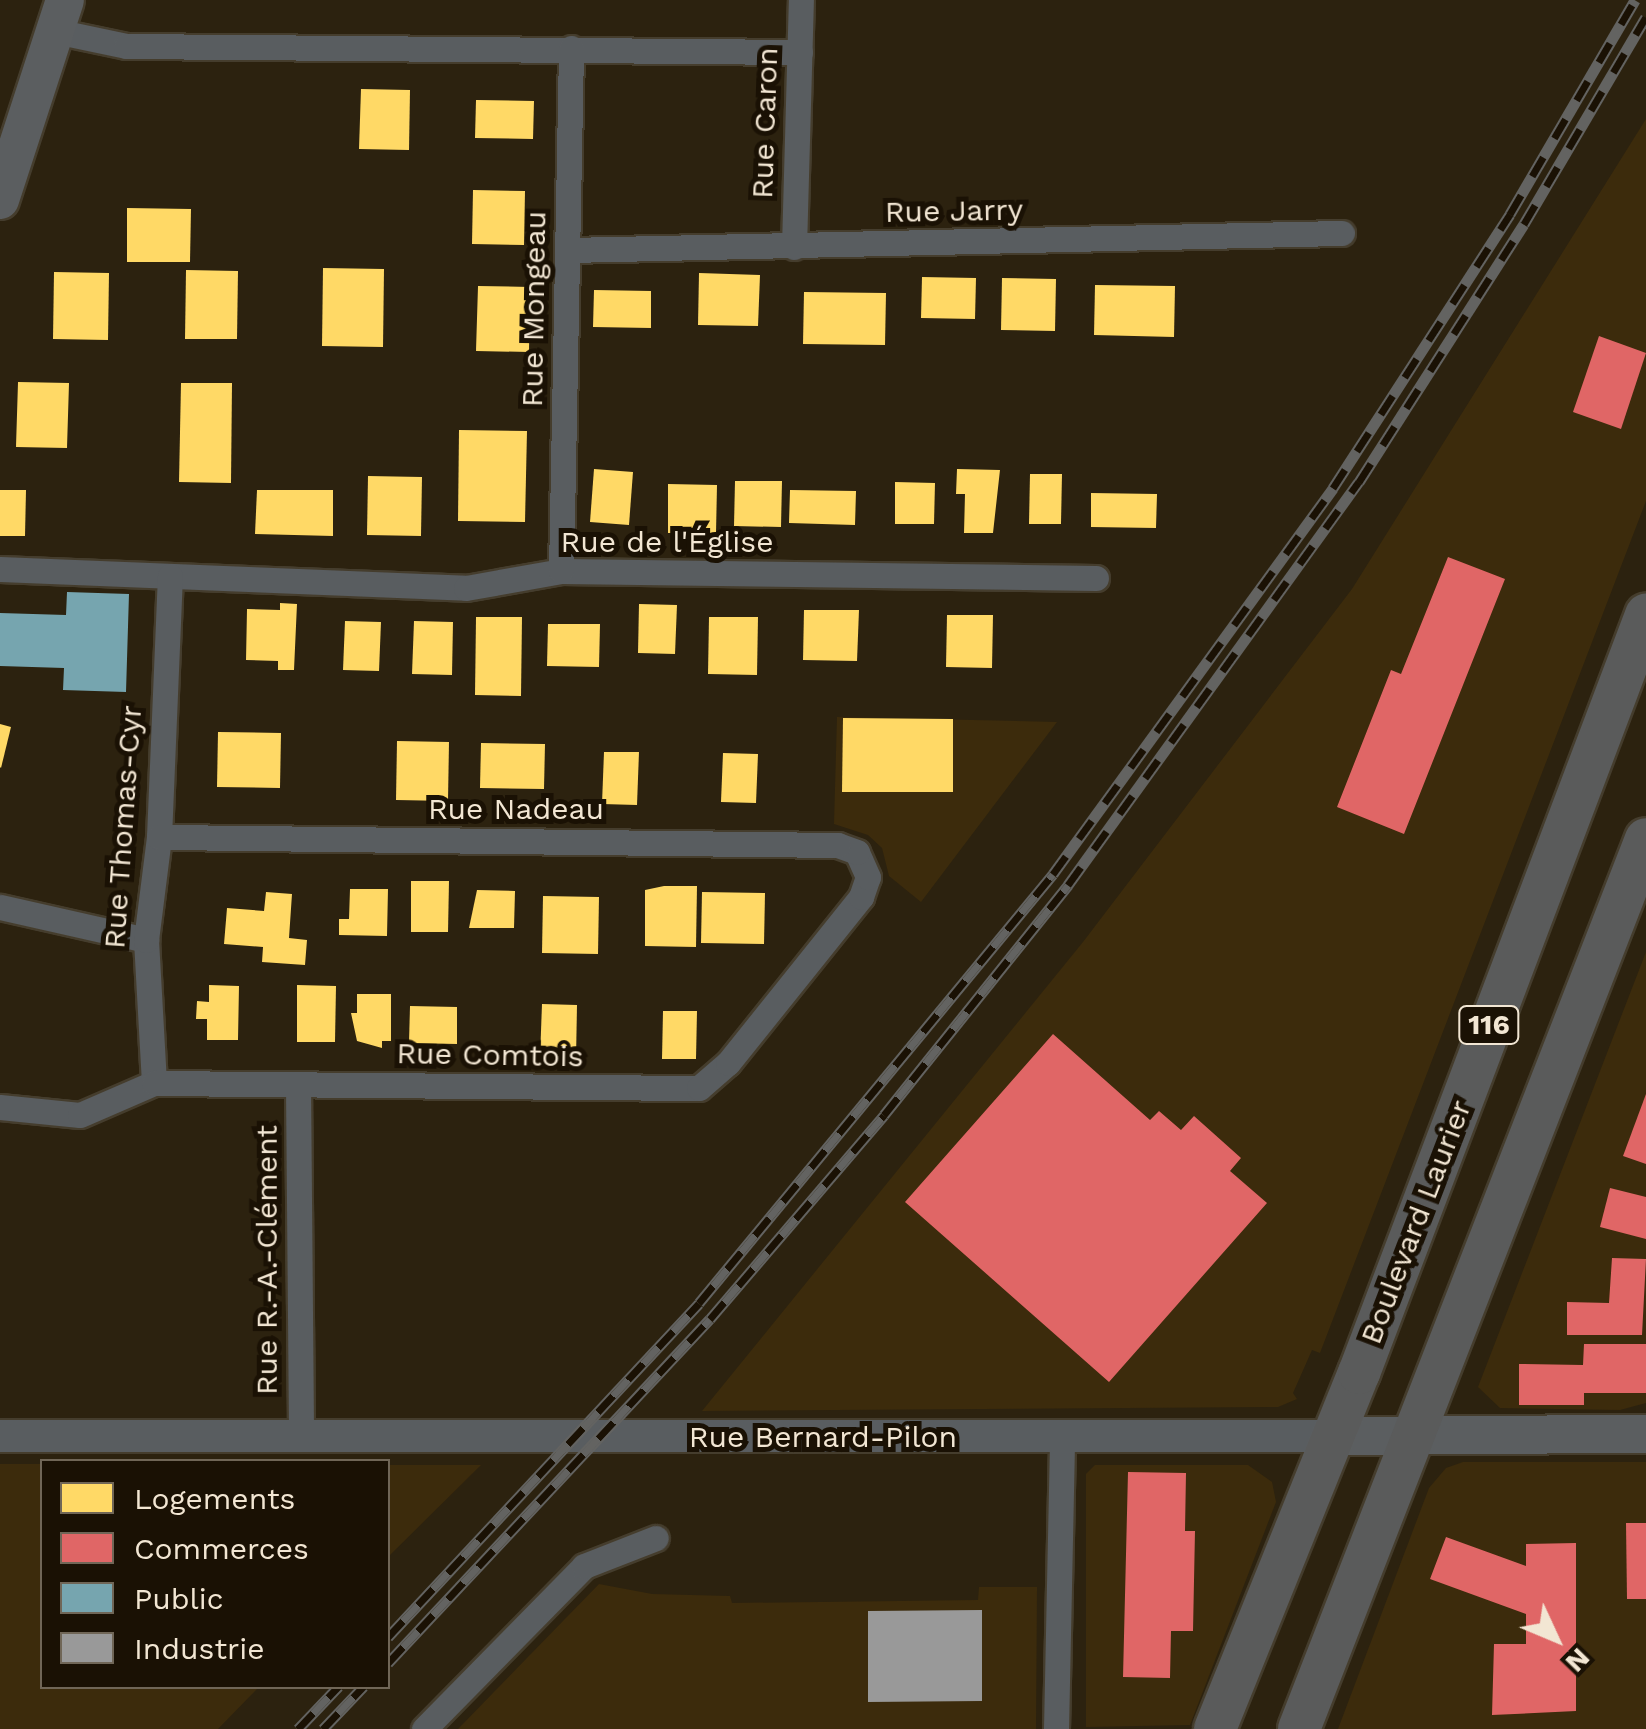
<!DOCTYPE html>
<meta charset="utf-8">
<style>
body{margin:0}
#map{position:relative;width:1646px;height:1729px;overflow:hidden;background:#2c220f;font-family:"Work Sans",sans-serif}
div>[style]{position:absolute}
.built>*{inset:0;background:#3c2b0c}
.homes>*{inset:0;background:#ffd966}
.shops>*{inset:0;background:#e06666}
.public>*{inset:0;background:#76a5af}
.industry>*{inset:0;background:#999}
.roads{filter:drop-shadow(2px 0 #453d2d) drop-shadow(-2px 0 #453d2d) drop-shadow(0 2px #453d2d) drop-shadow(0 -2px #453d2d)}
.minor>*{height:25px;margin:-12.5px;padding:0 12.5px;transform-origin:12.5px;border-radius:12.5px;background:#595d60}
.tertiary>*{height:32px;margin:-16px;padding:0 16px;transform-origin:16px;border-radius:16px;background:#595d60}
.secondary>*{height:38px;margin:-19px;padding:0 19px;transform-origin:19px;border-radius:19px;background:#5b5e60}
.primary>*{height:42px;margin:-21px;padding:0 21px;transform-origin:21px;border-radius:21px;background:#5a5b5b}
.rail>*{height:11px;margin-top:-5.5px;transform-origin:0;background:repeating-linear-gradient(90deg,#1a1104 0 22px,#636361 0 44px);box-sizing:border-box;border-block:2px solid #636361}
span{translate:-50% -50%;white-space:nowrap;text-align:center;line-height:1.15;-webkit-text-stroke:10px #1a1104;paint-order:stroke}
.shield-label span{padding:2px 8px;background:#1a1104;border:2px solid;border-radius:8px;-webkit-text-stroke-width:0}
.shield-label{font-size:28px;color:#f2e6d3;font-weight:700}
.street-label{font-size:30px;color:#f2e6d3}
.legend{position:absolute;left:40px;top:1459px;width:350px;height:230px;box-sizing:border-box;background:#1a1104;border:2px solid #706657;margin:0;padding:12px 18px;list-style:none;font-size:30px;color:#f2e6d3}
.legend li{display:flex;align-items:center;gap:20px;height:50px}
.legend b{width:50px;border:2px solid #706657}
.north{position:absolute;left:1506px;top:1589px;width:100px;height:100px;-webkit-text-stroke:8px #1a1104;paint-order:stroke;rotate:134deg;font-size:28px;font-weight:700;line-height:40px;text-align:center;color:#f2e6d3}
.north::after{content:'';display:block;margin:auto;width:35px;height:45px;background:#f2e6d3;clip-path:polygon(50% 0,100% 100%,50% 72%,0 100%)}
</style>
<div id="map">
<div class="built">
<div style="clip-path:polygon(1646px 119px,1646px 501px,1320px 1353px,1312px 1350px,1293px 1393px,1297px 1399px,1278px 1407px,702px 1411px,1083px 942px,1352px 589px)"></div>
<div style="clip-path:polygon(837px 717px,1057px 722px,921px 902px,889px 876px,882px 848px,868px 835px,834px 824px)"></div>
<div style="clip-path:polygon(1646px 952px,1646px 1403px,1620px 1410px,1500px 1408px,1478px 1387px)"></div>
<div style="clip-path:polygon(1463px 1462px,1646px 1462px,1646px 1729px,1338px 1729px,1429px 1488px,1446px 1468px)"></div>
<div style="clip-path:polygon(0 1464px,42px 1464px,42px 1686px,259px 1687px,218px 1729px,0 1729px)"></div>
<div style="clip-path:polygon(388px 1465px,481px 1465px,388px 1557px)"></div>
<div style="clip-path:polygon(1095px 1465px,1248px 1465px,1272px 1482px,1276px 1502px,1190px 1725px,1086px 1727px,1086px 1474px)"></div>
<div style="clip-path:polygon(599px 1584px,652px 1594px,730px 1596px,732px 1603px,978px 1600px,979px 1587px,1037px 1587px,1036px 1729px,458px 1729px)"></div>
</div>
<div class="homes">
<div style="clip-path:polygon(361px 89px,410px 90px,409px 150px,359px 149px)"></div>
<div style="clip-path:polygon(476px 100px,534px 101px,533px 139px,475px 138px)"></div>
<div style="clip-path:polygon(473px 190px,525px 191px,524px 245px,472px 244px)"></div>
<div style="clip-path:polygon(127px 208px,191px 209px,190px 262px,127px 262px)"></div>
<div style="clip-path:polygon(323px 268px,384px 269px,383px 347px,322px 346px)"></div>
<div style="clip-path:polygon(186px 270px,238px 271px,237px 339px,185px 339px)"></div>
<div style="clip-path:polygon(54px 272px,109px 273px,108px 340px,53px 339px)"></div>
<div style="clip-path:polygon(699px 273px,760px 275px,758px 326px,698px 325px)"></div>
<div style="clip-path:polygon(922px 277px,976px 278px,975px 319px,921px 318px)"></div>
<div style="clip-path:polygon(1002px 278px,1056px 279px,1055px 331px,1001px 330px)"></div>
<div style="clip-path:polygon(1095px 285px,1175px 286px,1174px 337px,1094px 335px)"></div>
<div style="clip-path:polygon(478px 286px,530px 287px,529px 352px,476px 351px)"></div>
<div style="clip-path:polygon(594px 290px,651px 291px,651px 328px,593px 327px)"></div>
<div style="clip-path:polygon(804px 292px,886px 293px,885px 345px,803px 344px)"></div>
<div style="clip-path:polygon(18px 382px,69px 383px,67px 448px,16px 447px)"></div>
<div style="clip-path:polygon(181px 383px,232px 383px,231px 483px,179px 482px)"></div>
<div style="clip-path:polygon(459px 430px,527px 431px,525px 522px,458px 521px)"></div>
<div style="clip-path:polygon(594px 469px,633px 472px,629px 525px,590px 522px)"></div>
<div style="clip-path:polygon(957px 469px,1000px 470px,993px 533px,964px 533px,965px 494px,956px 494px)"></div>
<div style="clip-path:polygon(1030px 474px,1062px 474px,1061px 524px,1029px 524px)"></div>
<div style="clip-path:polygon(368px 476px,422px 477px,421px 536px,367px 535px)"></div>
<div style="clip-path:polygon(735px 481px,782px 481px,781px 527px,734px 526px)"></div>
<div style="clip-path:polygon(895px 482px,935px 483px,934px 524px,895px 524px)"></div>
<div style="clip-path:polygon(668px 484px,717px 485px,716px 533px,668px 533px)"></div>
<div style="clip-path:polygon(0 490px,26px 490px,25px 536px,0 536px)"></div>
<div style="clip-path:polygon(257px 490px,333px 490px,333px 536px,255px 534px)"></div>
<div style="clip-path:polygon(790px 490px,856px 491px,855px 525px,789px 523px)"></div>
<div style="clip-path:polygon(1091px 493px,1157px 494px,1156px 528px,1091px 527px)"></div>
<div style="clip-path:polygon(280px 603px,297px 604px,294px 670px,278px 670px,278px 661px,246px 660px,247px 609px,280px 610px)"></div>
<div style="clip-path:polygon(639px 604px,677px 605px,675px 654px,638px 653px)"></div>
<div style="clip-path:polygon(804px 610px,859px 610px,857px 661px,803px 660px)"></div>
<div style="clip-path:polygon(947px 615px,993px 615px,992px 668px,946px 667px)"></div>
<div style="clip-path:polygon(476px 617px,522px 617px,521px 696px,475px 695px)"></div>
<div style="clip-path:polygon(709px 617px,758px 617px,757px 675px,708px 674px)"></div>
<div style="clip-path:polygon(345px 621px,381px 622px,379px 671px,343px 670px)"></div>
<div style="clip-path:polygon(414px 621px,453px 622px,452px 675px,412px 674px)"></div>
<div style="clip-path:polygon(548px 624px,600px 624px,599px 667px,547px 666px)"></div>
<div style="clip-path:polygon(843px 718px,953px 719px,953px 792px,842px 792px)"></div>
<div style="clip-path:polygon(0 724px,11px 727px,1px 768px,0 767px)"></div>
<div style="clip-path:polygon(218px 732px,281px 733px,280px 788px,217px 787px)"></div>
<div style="clip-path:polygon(397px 741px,449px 742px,448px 801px,396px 800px)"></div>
<div style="clip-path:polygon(481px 743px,545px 744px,544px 789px,480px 788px)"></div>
<div style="clip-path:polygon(604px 752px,639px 752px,637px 805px,602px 804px)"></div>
<div style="clip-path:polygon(723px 753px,758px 754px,756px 803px,721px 802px)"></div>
<div style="clip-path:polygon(411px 881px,449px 881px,448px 932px,411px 932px)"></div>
<div style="clip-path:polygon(664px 886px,697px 886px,696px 947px,645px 946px,645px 890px)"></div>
<div style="clip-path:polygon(350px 889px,388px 889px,387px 936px,339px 935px,339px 919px,349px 919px)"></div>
<div style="clip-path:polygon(477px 890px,515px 891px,514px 928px,469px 928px)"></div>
<div style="clip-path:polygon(266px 892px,292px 894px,289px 938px,307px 940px,305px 965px,262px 962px,263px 947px,224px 944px,227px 908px,264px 911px)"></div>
<div style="clip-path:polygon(702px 892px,765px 893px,764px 944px,701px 943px)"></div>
<div style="clip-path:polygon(543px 896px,599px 897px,598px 954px,542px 953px)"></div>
<div style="clip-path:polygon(209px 985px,239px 986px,238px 1040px,207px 1040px,207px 1019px,196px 1019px,197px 1001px,209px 1002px)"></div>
<div style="clip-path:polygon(297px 985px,336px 986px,335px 1042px,297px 1042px)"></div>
<div style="clip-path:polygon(357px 994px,391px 994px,391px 1041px,382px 1041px,382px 1048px,357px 1041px,351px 1013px,357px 1013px)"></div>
<div style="clip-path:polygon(542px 1004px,577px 1005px,576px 1059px,540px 1058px)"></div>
<div style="clip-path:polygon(410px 1006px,457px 1007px,457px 1044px,409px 1043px)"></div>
<div style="clip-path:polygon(663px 1011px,697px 1011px,696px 1059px,662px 1059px)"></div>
</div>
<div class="shops">
<div style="clip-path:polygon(1599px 336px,1646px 353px,1621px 429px,1573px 412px)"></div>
<div style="clip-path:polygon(1448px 557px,1505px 579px,1404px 834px,1337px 807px,1391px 670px,1401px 674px)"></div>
<div style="clip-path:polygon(1053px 1034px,1150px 1120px,1159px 1111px,1181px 1130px,1194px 1116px,1241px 1158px,1230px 1171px,1267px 1203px,1109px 1382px,905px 1202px)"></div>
<div style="clip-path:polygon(1646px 1094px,1646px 1164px,1623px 1156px)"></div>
<div style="clip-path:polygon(1610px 1188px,1646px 1197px,1646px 1239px,1600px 1227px)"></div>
<div style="clip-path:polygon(1612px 1258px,1646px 1259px,1642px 1335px,1567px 1335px,1567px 1302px,1609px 1303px)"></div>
<div style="clip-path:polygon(1584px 1344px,1646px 1344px,1646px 1393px,1584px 1393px,1584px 1405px,1519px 1405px,1519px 1364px,1583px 1365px)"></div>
<div style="clip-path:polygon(1128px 1472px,1186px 1473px,1185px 1531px,1195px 1531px,1193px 1631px,1171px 1631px,1170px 1678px,1123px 1677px)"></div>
<div style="clip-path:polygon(1626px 1523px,1646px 1523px,1646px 1599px,1627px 1599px)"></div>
<div style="clip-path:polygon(1446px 1537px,1526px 1566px,1526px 1544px,1576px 1543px,1576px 1711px,1492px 1715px,1494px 1644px,1526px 1644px,1526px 1614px,1430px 1579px)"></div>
</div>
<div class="public">
<div style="clip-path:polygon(67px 592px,129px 594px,126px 692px,63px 690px,64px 668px,0 666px,0 613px,66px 615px)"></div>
</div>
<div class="industry">
<div style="clip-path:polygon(982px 1610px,982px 1701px,868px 1702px,868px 1611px)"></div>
</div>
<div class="roads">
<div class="minor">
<div style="left:55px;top:31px;width:73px;rotate:11.9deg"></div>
<div style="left:126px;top:46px;width:674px;rotate:0.51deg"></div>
<div style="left:794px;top:247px;width:247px;rotate:-88.4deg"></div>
<div style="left:568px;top:250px;width:774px;rotate:-1.26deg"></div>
<div style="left:0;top:569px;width:466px;rotate:2.3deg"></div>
<div style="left:466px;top:588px;width:97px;rotate:-10.1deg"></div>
<div style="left:561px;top:571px;width:535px;rotate:0.75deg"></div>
<div style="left:561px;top:571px;width:523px;rotate:-88.9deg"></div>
<div style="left:0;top:907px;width:150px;rotate:12.7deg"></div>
<div style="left:154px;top:1083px;width:143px;rotate:-93.2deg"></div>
<div style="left:146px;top:940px;width:104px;rotate:-82.8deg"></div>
<div style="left:159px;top:837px;width:261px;rotate:-87.6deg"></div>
<div style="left:298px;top:1085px;width:351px;rotate:89.5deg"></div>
<div style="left:0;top:1107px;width:80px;rotate:5.7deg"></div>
<div style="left:80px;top:1115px;width:81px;rotate:-23.4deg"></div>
<div style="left:154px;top:1083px;width:545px;rotate:0.53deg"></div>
<div style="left:699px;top:1088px;width:38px;rotate:-41deg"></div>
<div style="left:728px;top:1063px;width:213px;rotate:-51.3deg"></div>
<div style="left:861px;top:897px;width:21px;rotate:-71deg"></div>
<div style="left:868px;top:877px;width:27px;rotate:-114deg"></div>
<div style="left:857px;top:852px;width:20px;rotate:-160deg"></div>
<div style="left:838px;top:845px;width:679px;rotate:-179.32deg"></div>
<div style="left:424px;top:1729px;width:228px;rotate:-45.5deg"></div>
<div style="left:584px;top:1566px;width:77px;rotate:-21.3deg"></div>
<div style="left:1056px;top:1729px;width:292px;rotate:-88.8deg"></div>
</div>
<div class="tertiary">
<div style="left:0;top:1436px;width:1333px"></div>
</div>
<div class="secondary">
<div style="left:0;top:200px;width:210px;rotate:-72deg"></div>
<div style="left:1333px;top:1436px;width:313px;rotate:-0.4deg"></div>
</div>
<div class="primary">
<div style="left:1215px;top:1729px;width:384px;rotate:-68deg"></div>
<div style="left:1359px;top:1373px;width:811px;rotate:-69.26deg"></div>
<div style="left:1299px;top:1729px;width:955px;rotate:-68.7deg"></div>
</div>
</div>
<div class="rail">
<div style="left:388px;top:1637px;width:456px;rotate:-47deg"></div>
<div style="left:699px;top:1303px;width:556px;rotate:-50.47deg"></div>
<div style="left:1053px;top:874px;width:477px;rotate:-54deg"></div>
<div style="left:1333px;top:488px;width:326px;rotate:-57.1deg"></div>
<div style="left:1510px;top:214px;width:248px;rotate:-59.7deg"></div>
<div style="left:388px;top:1663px;width:471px;rotate:-46.9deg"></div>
<div style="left:710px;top:1319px;width:268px;rotate:-49.5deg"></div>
<div style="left:884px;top:1115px;width:295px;rotate:-51.3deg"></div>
<div style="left:1068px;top:885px;width:497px;rotate:-54.2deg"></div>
<div style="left:1359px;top:482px;width:306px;rotate:-57.4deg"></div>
<div style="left:1524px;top:224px;width:240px;rotate:-59.5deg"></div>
<div style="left:298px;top:1729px;width:59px;rotate:-46.4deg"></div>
<div style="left:323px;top:1729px;width:59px;rotate:-46.4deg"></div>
</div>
<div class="shield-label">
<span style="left:1489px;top:1025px">116</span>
</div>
<div class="street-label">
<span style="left:765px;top:123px;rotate:-88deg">Rue Caron</span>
<span style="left:954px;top:211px;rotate:-1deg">Rue Jarry</span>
<span style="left:534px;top:309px;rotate:-89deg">Rue Mongeau</span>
<span style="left:667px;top:542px">Rue de l'Église</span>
<span style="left:516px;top:809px">Rue Nadeau</span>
<span style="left:123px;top:827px;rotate:-86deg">Rue Thomas-Cyr</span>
<span style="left:490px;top:1055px;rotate:1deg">Rue Comtois</span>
<span style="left:1416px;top:1222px;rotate:-69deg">Boulevard Laurier</span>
<span style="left:267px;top:1260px;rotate:-90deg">Rue R.-A.-Clément</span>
<span style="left:823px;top:1437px">Rue Bernard-Pilon</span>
</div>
<ul class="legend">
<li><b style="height:28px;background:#ffd966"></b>Logements</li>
<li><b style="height:28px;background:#e06666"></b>Commerces</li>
<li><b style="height:28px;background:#76a5af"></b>Public</li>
<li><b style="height:28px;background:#999"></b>Industrie</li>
</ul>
<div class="north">N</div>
</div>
